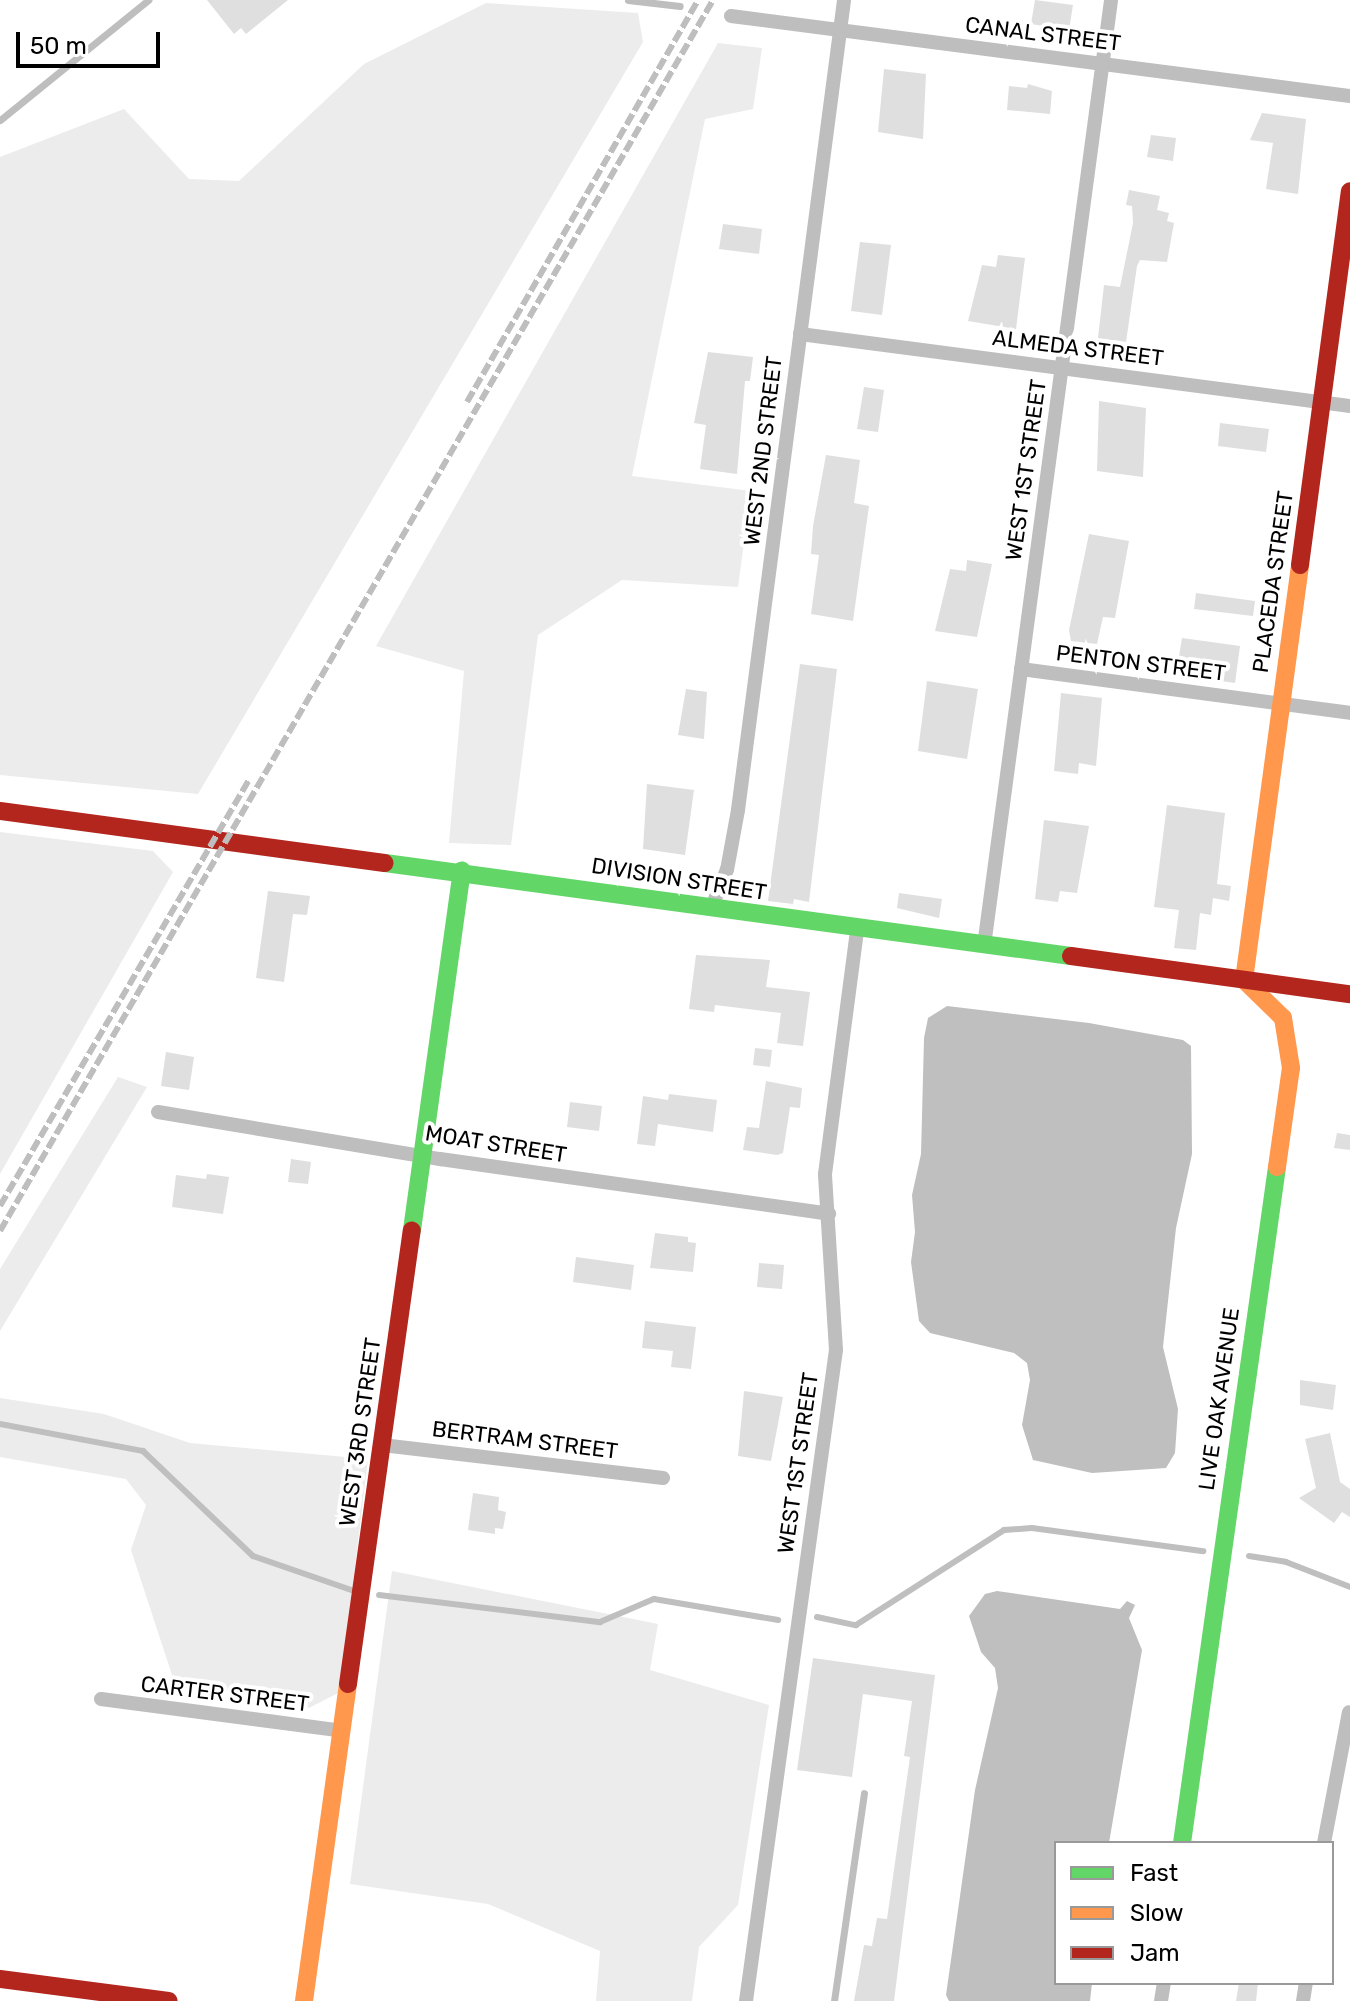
<!DOCTYPE html>
<style>
body{margin:0}
#map{position:relative;width:1350px;height:2001px;overflow:hidden;background:#fff;font-family:Rubik,sans-serif}
div>[style]{position:absolute}
.green>*{inset:0;background:#ececec}
.water>*{inset:0;background:#bfbfbf}
.stream>*{height:6px;margin:-3px;padding:0 3px;transform-origin:3px;border-radius:3px;background:#bfbfbf}
.building>*{inset:0;background:#dfdfdf}
.lane>*{height:7px;margin:-3.5px;padding:0 3.5px;transform-origin:3.5px;border-radius:3.5px;background:#bebebe}
.street>*{height:14px;margin:-7px;padding:0 7px;transform-origin:7px;border-radius:7px;background:#bebebe}
.fast>*{height:18px;margin:-9px;padding:0 9px;transform-origin:9px;border-radius:9px;background:#63d668}
.slow>*{height:18px;margin:-9px;padding:0 9px;transform-origin:9px;border-radius:9px;background:#ff974d}
.jam>*{height:18px;margin:-9px;padding:0 9px;transform-origin:9px;border-radius:9px;background:#b3261e}
.rail>*{height:6px;margin-top:-3px;transform-origin:0;background:repeating-linear-gradient(90deg,#bebebe 0 12px,transparent 0 16px)}
span{translate:-50% -50%;white-space:nowrap;text-align:center;line-height:1.15;-webkit-text-stroke:8px #fff;paint-order:stroke}
.street-label{font-size:22px;color:#000}
.legend{position:absolute;left:1054px;top:1841px;width:280px;height:144px;box-sizing:border-box;background:#fff;border:2px solid #999;margin:0;padding:10px 14px;list-style:none;font-size:24px;color:#000}
.legend li{display:flex;align-items:center;gap:16px;height:40px}
.legend b{width:40px;border:2px solid #999}
.scale{position:absolute;left:16px;top:32px;width:144px;height:36px;box-sizing:border-box;border:4px solid #000;border-top:0;padding-left:10px;font-size:24px;line-height:28px;white-space:nowrap;color:#000;-webkit-text-stroke:6px #fff;paint-order:stroke}
</style>
<div id="map">
<div class="green">
<div style="clip-path:polygon(486px 3px,638px 13px,643px 42px,198px 794px,0 775px,0 157px,124px 109px,189px 179px,239px 181px,364px 64px)"></div>
<div style="clip-path:polygon(718px 43px,762px 48px,753px 109px,705px 119px,632px 476px,751px 491px,738px 587px,622px 580px,538px 635px,511px 845px,449px 843px,464px 671px,376px 646px)"></div>
<div style="clip-path:polygon(0 832px,153px 851px,173px 872px,0 1174px)"></div>
<div style="clip-path:polygon(118px 1077px,147px 1087px,0 1331px,0 1269px)"></div>
<div style="clip-path:polygon(0 1398px,104px 1414px,190px 1443px,368px 1459px,340px 1692px,309px 1708px,174px 1681px,131px 1550px,146px 1505px,126px 1479px,0 1457px)"></div>
<div style="clip-path:polygon(392px 1571px,658px 1624px,650px 1670px,769px 1705px,738px 1905px,699px 1947px,692px 2001px,596px 2001px,600px 1951px,488px 1904px,350px 1884px)"></div>
</div>
<div class="water">
<div style="clip-path:polygon(947px 1006px,1089px 1023px,1183px 1040px,1191px 1046px,1192px 1154px,1176px 1228px,1163px 1347px,1178px 1409px,1175px 1453px,1166px 1468px,1092px 1473px,1033px 1460px,1022px 1425px,1030px 1380px,1027px 1363px,1014px 1353px,930px 1333px,919px 1321px,911px 1262px,915px 1232px,912px 1195px,921px 1154px,924px 1038px,928px 1018px)"></div>
<div style="clip-path:polygon(997px 1591px,1120px 1609px,1127px 1601px,1135px 1605px,1129px 1618px,1142px 1650px,1109px 1843px,1056px 1843px,1056px 1983px,1092px 1983px,1090px 2001px,949px 2001px,946px 1995px,975px 1790px,998px 1688px,995px 1668px,981px 1652px,969px 1616px,985px 1594px)"></div>
</div>
<div class="stream">
<div style="left:0;top:1424px;width:146px;rotate:10.7deg"></div>
<div style="left:143px;top:1451px;width:152px;rotate:43.7deg"></div>
<div style="left:253px;top:1556px;width:104px;rotate:19.1deg"></div>
<div style="left:1249px;top:1556px;width:37px;rotate:9deg"></div>
<div style="left:1286px;top:1562px;width:69px;rotate:21.3deg"></div>
<div style="left:379px;top:1595px;width:223px;rotate:7deg"></div>
<div style="left:600px;top:1622px;width:59px;rotate:-23.1deg"></div>
<div style="left:654px;top:1599px;width:126px;rotate:9.6deg"></div>
<div style="left:817px;top:1617px;width:40px;rotate:12deg"></div>
<div style="left:856px;top:1625px;width:176px;rotate:-32.7deg"></div>
<div style="left:1004px;top:1530px;width:28px;rotate:-4deg"></div>
<div style="left:1032px;top:1528px;width:173px;rotate:7.7deg"></div>
</div>
<div class="building">
<div style="clip-path:polygon(207px 0,288px 0,246px 34px,241px 28px,234px 34px)"></div>
<div style="clip-path:polygon(1035px 0,1073px 5px,1069px 30px,1031px 24px)"></div>
<div style="clip-path:polygon(884px 69px,926px 74px,923px 139px,878px 132px)"></div>
<div style="clip-path:polygon(1028px 84px,1052px 91px,1050px 114px,1007px 110px,1009px 86px,1027px 88px)"></div>
<div style="clip-path:polygon(1262px 113px,1306px 119px,1298px 194px,1266px 189px,1273px 143px,1250px 140px)"></div>
<div style="clip-path:polygon(1151px 135px,1176px 138px,1173px 161px,1147px 157px)"></div>
<div style="clip-path:polygon(1129px 190px,1160px 196px,1157px 210px,1169px 213px,1167px 221px,1174px 223px,1167px 262px,1140px 260px,1137px 266px,1126px 342px,1098px 338px,1104px 285px,1120px 287px,1133px 223px,1132px 206px,1126px 205px)"></div>
<div style="clip-path:polygon(723px 224px,762px 229px,759px 254px,719px 249px)"></div>
<div style="clip-path:polygon(860px 242px,891px 245px,882px 315px,851px 311px)"></div>
<div style="clip-path:polygon(998px 255px,1025px 258px,1016px 329px,968px 321px,982px 265px,996px 267px)"></div>
<div style="clip-path:polygon(708px 352px,753px 357px,750px 381px,745px 381px,737px 474px,700px 469px,706px 425px,694px 423px)"></div>
<div style="clip-path:polygon(864px 387px,884px 390px,878px 432px,857px 429px)"></div>
<div style="clip-path:polygon(1099px 401px,1146px 408px,1143px 477px,1097px 471px)"></div>
<div style="clip-path:polygon(1220px 423px,1269px 429px,1266px 452px,1218px 446px)"></div>
<div style="clip-path:polygon(826px 455px,860px 460px,854px 503px,869px 506px,853px 621px,811px 614px,819px 555px,811px 554px,813px 526px)"></div>
<div style="clip-path:polygon(1089px 534px,1129px 541px,1115px 618px,1103px 617px,1097px 644px,1071px 641px,1069px 630px)"></div>
<div style="clip-path:polygon(967px 560px,992px 564px,977px 637px,935px 631px,950px 569px,966px 571px)"></div>
<div style="clip-path:polygon(1196px 593px,1255px 601px,1253px 616px,1194px 609px)"></div>
<div style="clip-path:polygon(1182px 638px,1240px 646px,1235px 683px,1176px 675px)"></div>
<div style="clip-path:polygon(800px 664px,837px 669px,809px 902px,794px 899px,793px 904px,768px 901px)"></div>
<div style="clip-path:polygon(927px 681px,978px 689px,967px 759px,918px 751px)"></div>
<div style="clip-path:polygon(686px 689px,707px 692px,704px 739px,678px 735px)"></div>
<div style="clip-path:polygon(1061px 693px,1102px 698px,1096px 766px,1079px 763px,1078px 774px,1054px 771px)"></div>
<div style="clip-path:polygon(647px 784px,694px 790px,685px 855px,643px 849px)"></div>
<div style="clip-path:polygon(1167px 805px,1225px 813px,1217px 884px,1231px 886px,1229px 901px,1213px 898px,1211px 915px,1200px 913px,1196px 950px,1174px 948px,1179px 910px,1154px 907px)"></div>
<div style="clip-path:polygon(1044px 820px,1089px 826px,1077px 893px,1060px 891px,1058px 902px,1035px 899px)"></div>
<div style="clip-path:polygon(268px 891px,310px 896px,307px 915px,293px 914px,284px 982px,256px 978px)"></div>
<div style="clip-path:polygon(899px 893px,942px 899px,939px 918px,897px 908px)"></div>
<div style="clip-path:polygon(696px 955px,770px 960px,766px 987px,810px 992px,803px 1046px,777px 1043px,781px 1013px,715px 1005px,714px 1012px,689px 1009px)"></div>
<div style="clip-path:polygon(755px 1048px,772px 1050px,770px 1067px,753px 1065px)"></div>
<div style="clip-path:polygon(166px 1052px,194px 1057px,189px 1090px,161px 1086px)"></div>
<div style="clip-path:polygon(766px 1081px,802px 1088px,800px 1108px,790px 1107px,783px 1153px,777px 1155px,743px 1150px,747px 1127px,759px 1128px)"></div>
<div style="clip-path:polygon(669px 1094px,717px 1100px,713px 1132px,658px 1124px,655px 1146px,637px 1144px,643px 1096px,668px 1100px)"></div>
<div style="clip-path:polygon(570px 1102px,602px 1106px,599px 1131px,567px 1127px)"></div>
<div style="clip-path:polygon(1337px 1133px,1350px 1135px,1350px 1150px,1334px 1148px)"></div>
<div style="clip-path:polygon(291px 1159px,311px 1162px,308px 1184px,288px 1182px)"></div>
<div style="clip-path:polygon(207px 1174px,229px 1177px,223px 1214px,172px 1207px,176px 1175px,206px 1179px)"></div>
<div style="clip-path:polygon(655px 1233px,688px 1237px,688px 1242px,696px 1243px,693px 1272px,650px 1268px)"></div>
<div style="clip-path:polygon(576px 1257px,634px 1265px,631px 1290px,573px 1282px)"></div>
<div style="clip-path:polygon(759px 1263px,784px 1265px,782px 1289px,757px 1287px)"></div>
<div style="clip-path:polygon(645px 1321px,696px 1327px,691px 1369px,671px 1367px,673px 1351px,642px 1348px)"></div>
<div style="clip-path:polygon(1300px 1380px,1336px 1385px,1333px 1410px,1300px 1405px)"></div>
<div style="clip-path:polygon(744px 1391px,783px 1397px,771px 1461px,738px 1456px)"></div>
<div style="clip-path:polygon(1330px 1433px,1340px 1482px,1350px 1489px,1350px 1517px,1342px 1512px,1334px 1523px,1299px 1498px,1316px 1488px,1305px 1439px)"></div>
<div style="clip-path:polygon(473px 1493px,499px 1497px,498px 1510px,506px 1512px,503px 1529px,495px 1528px,495px 1534px,468px 1530px)"></div>
<div style="clip-path:polygon(813px 1658px,935px 1675px,894px 2001px,854px 2001px,864px 1945px,872px 1946px,877px 1918px,887px 1919px,910px 1757px,904px 1756px,912px 1701px,863px 1694px,852px 1777px,797px 1770px)"></div>
<div style="clip-path:polygon(1239px 1983px,1258px 1983px,1256px 2001px,1236px 2001px)"></div>
</div>
<div class="lane">
<div style="left:628px;top:0;width:52px;rotate:6.6deg"></div>
<div style="left:0;top:120px;width:191px;rotate:-39deg"></div>
<div style="left:834px;top:2001px;width:210px;rotate:-81.8deg"></div>
</div>
<div class="street">
<div style="left:731px;top:16px;width:624px;rotate:7.36deg"></div>
<div style="left:800px;top:334px;width:555px;rotate:7.46deg"></div>
<div style="left:1021px;top:669px;width:332px;rotate:7.6deg"></div>
<div style="left:713px;top:904px;width:37px;rotate:-68deg"></div>
<div style="left:727px;top:870px;width:61px;rotate:-79.6deg"></div>
<div style="left:738px;top:810px;width:817px;rotate:-82.54deg"></div>
<div style="left:984px;top:946px;width:954px;rotate:-82.35deg"></div>
<div style="left:158px;top:1112px;width:286px;rotate:9.5deg"></div>
<div style="left:440px;top:1159px;width:393px;rotate:8deg"></div>
<div style="left:382px;top:1445px;width:283px;rotate:6.7deg"></div>
<div style="left:101px;top:1699px;width:244px;rotate:7.5deg"></div>
<div style="left:1324px;top:1843px;width:133px;rotate:-79.2deg"></div>
<div style="left:746px;top:2001px;width:657px;rotate:-82.13deg"></div>
<div style="left:836px;top:1350px;width:176px;rotate:-93.6deg"></div>
<div style="left:825px;top:1174px;width:246px;rotate:-82.5deg"></div>
<div style="left:1161px;top:2001px;width:18px;rotate:-81deg"></div>
<div style="left:1303px;top:2001px;width:18px;rotate:-81deg"></div>
</div>
<div class="fast">
<div style="left:385px;top:863px;width:692px;rotate:7.72deg"></div>
<div style="left:412px;top:1230px;width:363px;rotate:-82.1deg"></div>
<div style="left:1182px;top:1843px;width:683px;rotate:-82deg"></div>
</div>
<div class="slow">
<div style="left:1277px;top:1167px;width:100px;rotate:-82deg"></div>
<div style="left:1291px;top:1068px;width:51px;rotate:-99.1deg"></div>
<div style="left:1283px;top:1018px;width:54px;rotate:-135.7deg"></div>
<div style="left:1244px;top:980px;width:419px;rotate:-82.3deg"></div>
<div style="left:304px;top:2001px;width:320px;rotate:-82.1deg"></div>
</div>
<div class="jam">
<div style="left:1300px;top:565px;width:377px;rotate:-82.4deg"></div>
<div style="left:0;top:811px;width:388px;rotate:7.7deg"></div>
<div style="left:1071px;top:956px;width:282px;rotate:7.8deg"></div>
<div style="left:348px;top:1684px;width:458px;rotate:-82deg"></div>
<div style="left:0;top:1979px;width:170px;rotate:7.4deg"></div>
</div>
<div class="rail">
<div style="left:467px;top:402px;width:464px;rotate:-60.1deg"></div>
<div style="left:0;top:1206px;width:493px;rotate:-59.7deg"></div>
<div style="left:0;top:1231px;width:1423px;rotate:-59.92deg"></div>
</div>
<div class="street-label">
<span style="left:1043px;top:34px;rotate:7deg">CANAL STREET</span>
<span style="left:1078px;top:348px;rotate:7deg">ALMEDA STREET</span>
<span style="left:763px;top:451px;rotate:-83deg">WEST 2ND STREET</span>
<span style="left:1026px;top:470px;rotate:-82deg">WEST 1ST STREET</span>
<span style="left:1273px;top:582px;rotate:-82deg">PLACEDA STREET</span>
<span style="left:1141px;top:663px;rotate:7deg">PENTON STREET</span>
<span style="left:679px;top:879px;rotate:9deg">DIVISION STREET</span>
<span style="left:496px;top:1144px;rotate:9deg">MOAT STREET</span>
<span style="left:1219px;top:1399px;rotate:-82deg">LIVE OAK AVENUE</span>
<span style="left:360px;top:1432px;rotate:-82deg">WEST 3RD STREET</span>
<span style="left:525px;top:1440px;rotate:7deg">BERTRAM STREET</span>
<span style="left:798px;top:1463px;rotate:-82deg">WEST 1ST STREET</span>
<span style="left:225px;top:1694px;rotate:7deg">CARTER STREET</span>
</div>
<ul class="legend">
<li><b style="height:10px;background:#63d668"></b>Fast</li>
<li><b style="height:10px;background:#ff974d"></b>Slow</li>
<li><b style="height:10px;background:#b3261e"></b>Jam</li>
</ul>
<div class="scale">50 m</div>
</div>
